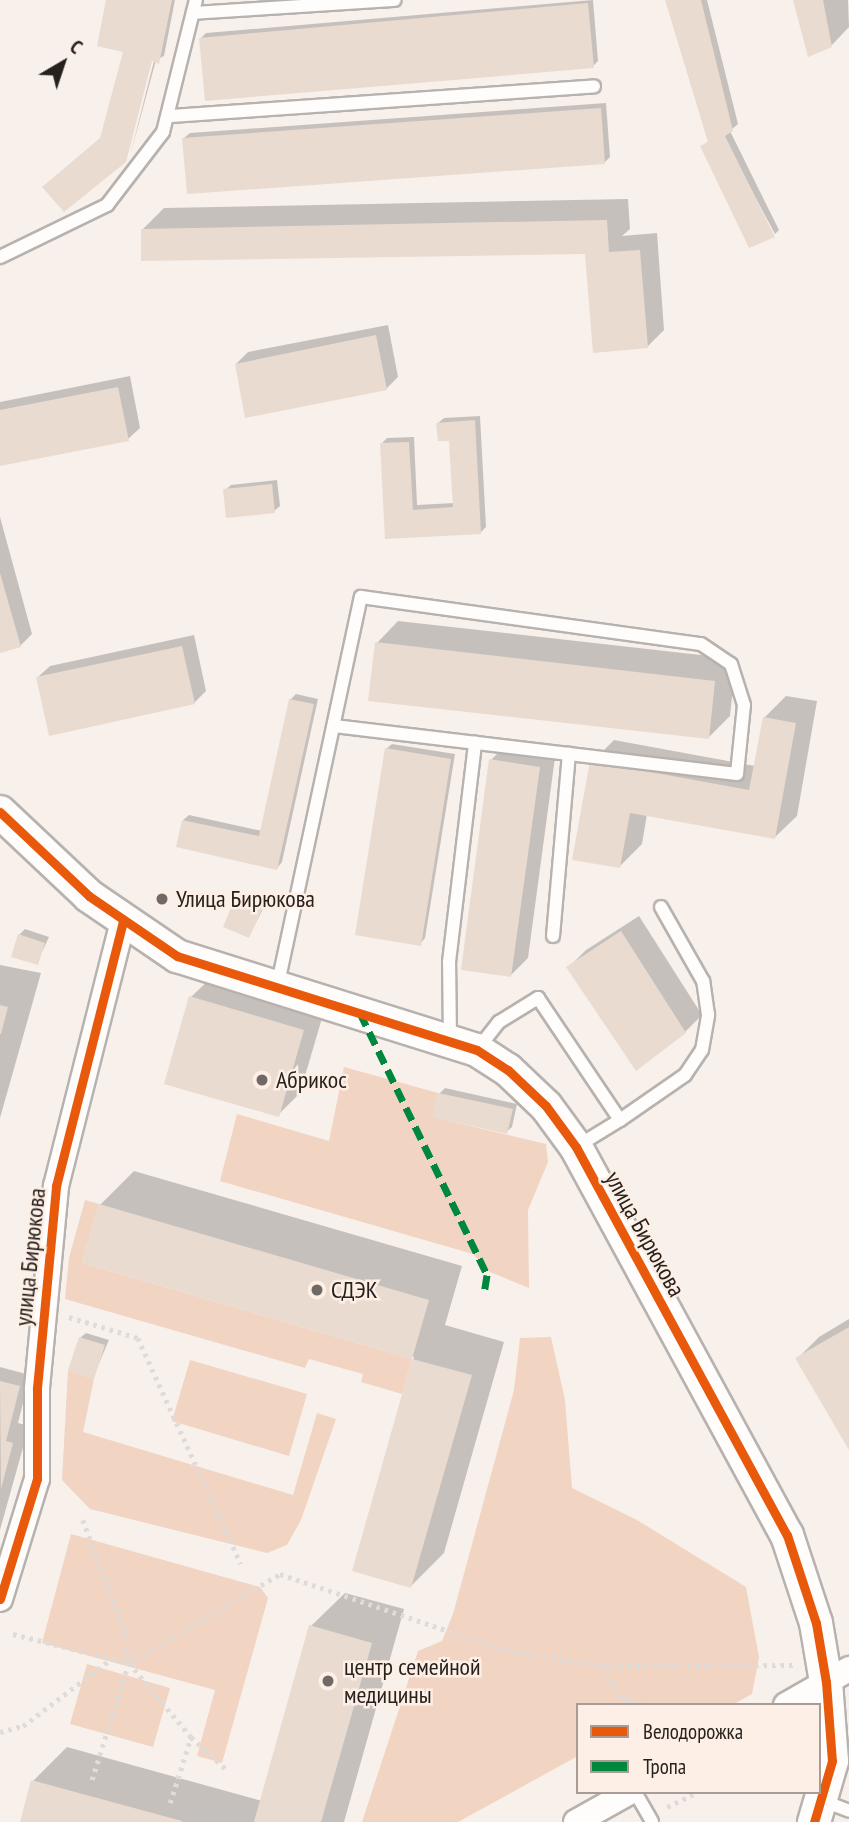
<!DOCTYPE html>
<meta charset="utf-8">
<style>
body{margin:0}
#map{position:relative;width:849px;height:1822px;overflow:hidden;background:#f8f0eb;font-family:"PT Sans Narrow",sans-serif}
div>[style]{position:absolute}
.green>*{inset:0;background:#f1d4c2}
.shadow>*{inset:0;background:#0003}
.building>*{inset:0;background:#e9dbd0}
.path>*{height:4.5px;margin-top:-2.25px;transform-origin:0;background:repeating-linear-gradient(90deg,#dedbd9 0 3.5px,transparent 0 8.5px)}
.roads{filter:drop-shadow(2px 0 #b8b2ae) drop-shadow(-2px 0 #b8b2ae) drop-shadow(0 2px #b8b2ae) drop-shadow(0 -2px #b8b2ae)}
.service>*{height:12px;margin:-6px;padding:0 6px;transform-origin:6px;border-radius:6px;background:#fefdfc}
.minor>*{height:24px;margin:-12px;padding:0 12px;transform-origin:12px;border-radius:12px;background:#fefdfc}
.tertiary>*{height:32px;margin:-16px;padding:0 16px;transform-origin:16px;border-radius:16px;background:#fefdfc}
.quiet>*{height:7px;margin-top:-3.5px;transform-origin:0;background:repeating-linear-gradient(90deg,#00873e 0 14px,transparent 0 21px)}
.cycleway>*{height:9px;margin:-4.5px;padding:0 4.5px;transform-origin:4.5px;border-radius:4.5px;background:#e8590c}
.dots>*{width:19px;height:19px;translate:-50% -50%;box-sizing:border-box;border:4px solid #fdefe6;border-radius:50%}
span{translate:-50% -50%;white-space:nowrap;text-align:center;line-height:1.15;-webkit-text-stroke:5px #fdefe6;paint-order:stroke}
.poi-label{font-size:24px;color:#26211d}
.left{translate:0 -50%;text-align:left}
.street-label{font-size:24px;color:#26211d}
.legend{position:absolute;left:576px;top:1703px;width:245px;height:91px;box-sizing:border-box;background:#fdefe6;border:2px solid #a79d96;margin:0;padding:9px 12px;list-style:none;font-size:21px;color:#26211d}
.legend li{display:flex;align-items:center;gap:14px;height:35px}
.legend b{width:35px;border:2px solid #a79d96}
.north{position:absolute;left:28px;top:28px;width:70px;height:70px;-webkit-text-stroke:5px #fdefe6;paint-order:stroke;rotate:39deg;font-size:19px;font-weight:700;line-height:28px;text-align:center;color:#26211d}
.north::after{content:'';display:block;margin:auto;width:24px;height:32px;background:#26211d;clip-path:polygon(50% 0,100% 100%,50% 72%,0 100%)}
</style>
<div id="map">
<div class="green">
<div style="clip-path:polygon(344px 1067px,438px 1093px,433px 1117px,546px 1144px,548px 1162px,528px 1210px,529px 1288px,490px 1272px,473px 1254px,220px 1181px,237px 1114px,329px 1141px)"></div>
<div style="clip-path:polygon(85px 1200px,99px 1204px,82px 1263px,412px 1359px,402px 1394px,361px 1382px,363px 1374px,309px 1359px,305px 1368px,65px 1299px,69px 1258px)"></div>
<div style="clip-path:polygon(551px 1337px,565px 1400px,572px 1488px,637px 1520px,746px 1587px,759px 1657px,752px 1694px,732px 1705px,578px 1705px,578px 1756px,458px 1822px,362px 1822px,418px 1651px,442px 1641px,453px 1614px,514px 1390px,520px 1338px)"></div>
<div style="clip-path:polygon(190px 1360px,307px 1394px,289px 1456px,172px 1421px)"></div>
<div style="clip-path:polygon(68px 1370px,94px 1379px,83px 1432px,293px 1495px,317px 1413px,336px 1419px,301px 1520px,287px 1545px,267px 1553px,90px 1509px,62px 1480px)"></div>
<div style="clip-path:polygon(71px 1534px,260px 1587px,268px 1598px,222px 1763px,197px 1756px,215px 1690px,42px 1643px)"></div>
<div style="clip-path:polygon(87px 1664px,170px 1688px,153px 1747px,70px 1724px)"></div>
</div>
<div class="shadow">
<div style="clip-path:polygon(108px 0,175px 0,164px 56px,156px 60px,130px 156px,156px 53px,101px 139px,125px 51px)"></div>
<div style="clip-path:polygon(593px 0,598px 61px,593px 66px,201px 38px,206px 33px)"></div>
<div style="clip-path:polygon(666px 0,707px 0,738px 124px,730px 131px,779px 230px,775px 234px,719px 129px,772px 235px,702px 147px,710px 140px)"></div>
<div style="clip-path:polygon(795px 0,848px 0,849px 27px,831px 46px)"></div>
<div style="clip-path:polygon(606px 103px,610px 157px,604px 163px,184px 138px,190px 133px)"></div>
<div style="clip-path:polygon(628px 199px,630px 229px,622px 236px,657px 233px,664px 330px,647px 347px,591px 251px,142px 230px,164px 208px)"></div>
<div style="clip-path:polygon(388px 325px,398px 377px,386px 389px,236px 364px,248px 352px)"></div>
<div style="clip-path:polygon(130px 376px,140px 428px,128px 439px,0 465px,0 402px)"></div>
<div style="clip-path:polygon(480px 416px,486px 527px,480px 533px,386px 537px,381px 444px,387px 438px,414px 437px,417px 505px,454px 503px,450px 439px,438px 423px,444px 418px)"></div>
<div style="clip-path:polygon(277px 480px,280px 506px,274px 511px,225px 490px,231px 485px)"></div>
<div style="clip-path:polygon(0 517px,32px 634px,20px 646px,0 651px)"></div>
<div style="clip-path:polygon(398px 621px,736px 659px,730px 716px,708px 738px,377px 643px)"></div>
<div style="clip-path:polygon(194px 635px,206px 691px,194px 703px,38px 677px,50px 666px)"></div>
<div style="clip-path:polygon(296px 694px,318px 699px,282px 862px,277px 868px,183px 820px,189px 815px,262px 831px,290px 700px)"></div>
<div style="clip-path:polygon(786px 696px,817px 701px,797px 816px,775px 837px,647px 814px,642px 844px,620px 866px,592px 762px,614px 740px,755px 766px,764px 718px)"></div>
<div style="clip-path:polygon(508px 743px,556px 750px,528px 958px,511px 975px,491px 760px)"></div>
<div style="clip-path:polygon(392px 744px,455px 754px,425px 938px,420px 944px,386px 749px)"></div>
<div style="clip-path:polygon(242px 893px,266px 903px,249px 936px,237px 899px)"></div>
<div style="clip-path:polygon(639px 916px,702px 1015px,685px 1032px,569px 967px,586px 950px)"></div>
<div style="clip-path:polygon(25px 929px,49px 937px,37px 963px,19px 935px)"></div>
<div style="clip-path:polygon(0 965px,41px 973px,0 1118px)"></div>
<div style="clip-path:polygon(213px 976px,325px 1008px,300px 1093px,278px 1115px,191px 997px)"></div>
<div style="clip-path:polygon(445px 1088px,517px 1104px,512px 1127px,506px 1132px,439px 1094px)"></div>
<div style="clip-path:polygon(134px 1171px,462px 1266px,445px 1325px,504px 1342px,444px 1553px,411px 1586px,354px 1570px,414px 1357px,84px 1262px,100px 1205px)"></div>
<div style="clip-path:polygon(849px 1319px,849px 1446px,798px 1358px,819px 1337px)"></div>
<div style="clip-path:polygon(86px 1333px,109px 1340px,93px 1377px,80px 1338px)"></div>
<div style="clip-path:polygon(0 1367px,30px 1375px,18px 1423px,29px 1426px,0 1530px)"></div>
<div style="clip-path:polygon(345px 1593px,404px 1609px,344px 1822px,22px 1822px,33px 1781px,67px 1747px,262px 1801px,311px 1626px)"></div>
</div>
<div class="building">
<div style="clip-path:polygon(106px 0,172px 0,159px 64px,152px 61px,126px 162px,64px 212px,42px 187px,100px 138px,123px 52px,97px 46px)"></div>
<div style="clip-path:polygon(665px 0,701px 0,733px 131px,725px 136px,775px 237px,749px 248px,700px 146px,708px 142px)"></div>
<div style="clip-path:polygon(793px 0,823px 0,832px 47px,808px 57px)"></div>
<div style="clip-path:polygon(588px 3px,594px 68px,205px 101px,199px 38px)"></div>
<div style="clip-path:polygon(601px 108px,605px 164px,187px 194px,182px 138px)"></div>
<div style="clip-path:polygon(607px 220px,609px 252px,640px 250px,648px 348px,593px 353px,585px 254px,141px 261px,141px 229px)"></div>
<div style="clip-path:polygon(376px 335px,387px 390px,245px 418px,235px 364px)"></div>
<div style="clip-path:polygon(118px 387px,129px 441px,0 466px,0 410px)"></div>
<div style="clip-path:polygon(475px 420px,481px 534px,385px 539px,380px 443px,409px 442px,413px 510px,453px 507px,449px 441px,438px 441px,436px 423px)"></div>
<div style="clip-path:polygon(272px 484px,275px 513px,226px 518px,223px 489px)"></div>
<div style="clip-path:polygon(0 573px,21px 647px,0 653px)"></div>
<div style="clip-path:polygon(375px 642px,715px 681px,709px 739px,368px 701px)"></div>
<div style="clip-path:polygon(182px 646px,195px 704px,49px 736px,36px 677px)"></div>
<div style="clip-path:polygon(289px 699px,314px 704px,277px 870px,176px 847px,182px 820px,259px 836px)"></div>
<div style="clip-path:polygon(763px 717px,796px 723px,775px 839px,630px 813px,620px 868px,572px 860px,590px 761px,749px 790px)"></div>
<div style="clip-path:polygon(385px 748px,451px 759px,421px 946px,355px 935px)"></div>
<div style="clip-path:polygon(489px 759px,540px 767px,511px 977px,461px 970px)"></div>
<div style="clip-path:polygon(235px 898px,262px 909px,249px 938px,223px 927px)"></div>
<div style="clip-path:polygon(621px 931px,686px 1033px,636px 1071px,566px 967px)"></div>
<div style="clip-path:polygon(18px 934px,45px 943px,38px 965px,11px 957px)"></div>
<div style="clip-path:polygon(189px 996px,304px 1030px,279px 1117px,164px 1084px)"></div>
<div style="clip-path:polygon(0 1005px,8px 1007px,1px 1034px,0 1034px)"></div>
<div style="clip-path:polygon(438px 1093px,513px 1109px,507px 1134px,432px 1117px)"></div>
<div style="clip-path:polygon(99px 1204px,429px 1300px,412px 1359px,82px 1263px)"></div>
<div style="clip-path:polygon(849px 1327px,849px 1450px,795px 1358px)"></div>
<div style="clip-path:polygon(79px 1337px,105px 1345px,94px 1379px,68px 1370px)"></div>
<div style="clip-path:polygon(412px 1359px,472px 1375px,411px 1588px,352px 1571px)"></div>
<div style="clip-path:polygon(0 1381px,20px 1386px,6px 1441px,13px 1443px,1px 1489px)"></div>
<div style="clip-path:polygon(309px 1625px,372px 1643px,321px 1822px,254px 1822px)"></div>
<div style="clip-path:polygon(31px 1780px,182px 1821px,182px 1822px,20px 1822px)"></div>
</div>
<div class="path">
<div style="left:69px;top:1317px;width:72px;rotate:16.9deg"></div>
<div style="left:138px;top:1338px;width:248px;rotate:65.5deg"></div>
<div style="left:83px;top:1520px;width:117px;rotate:69.6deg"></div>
<div style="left:124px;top:1630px;width:33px;rotate:81deg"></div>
<div style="left:129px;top:1663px;width:124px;rotate:107.4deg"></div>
<div style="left:13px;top:1634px;width:120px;rotate:14deg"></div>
<div style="left:129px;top:1663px;width:97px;rotate:50deg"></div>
<div style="left:191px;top:1737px;width:50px;rotate:42.6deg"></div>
<div style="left:129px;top:1663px;width:175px;rotate:-30.5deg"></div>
<div style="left:280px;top:1574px;width:233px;rotate:18.7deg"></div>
<div style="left:501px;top:1649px;width:102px;rotate:9.6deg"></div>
<div style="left:602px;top:1666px;width:191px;rotate:-0.3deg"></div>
<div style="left:602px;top:1666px;width:46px;rotate:58.4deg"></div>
<div style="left:625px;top:1698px;width:20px;rotate:20deg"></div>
<div style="left:0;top:1732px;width:24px;rotate:-15deg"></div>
<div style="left:23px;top:1726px;width:109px;rotate:-37.2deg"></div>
<div style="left:170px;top:1803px;width:69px;rotate:-72.3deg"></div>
<div style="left:667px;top:1807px;width:34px;rotate:-26deg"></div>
</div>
<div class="roads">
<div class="service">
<div style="left:193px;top:13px;width:202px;rotate:-3.7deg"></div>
<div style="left:170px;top:116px;width:425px;rotate:-4deg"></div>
<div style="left:0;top:257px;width:119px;rotate:-25.9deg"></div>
<div style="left:107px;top:205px;width:92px;rotate:-52.5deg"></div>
<div style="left:163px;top:132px;width:136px;rotate:-76deg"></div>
<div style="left:553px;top:936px;width:183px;rotate:-85deg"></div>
<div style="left:277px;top:988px;width:400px;rotate:-77.9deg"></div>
<div style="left:361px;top:597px;width:343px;rotate:7.9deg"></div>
<div style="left:701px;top:644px;width:36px;rotate:34deg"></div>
<div style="left:731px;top:664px;width:43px;rotate:72.4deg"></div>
<div style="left:744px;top:705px;width:69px;rotate:95.8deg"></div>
<div style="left:737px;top:774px;width:406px;rotate:-173.2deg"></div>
<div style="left:450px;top:1039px;width:77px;rotate:-90.7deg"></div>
<div style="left:449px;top:962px;width:221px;rotate:-83.2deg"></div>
<div style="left:477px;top:1050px;width:36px;rotate:-52deg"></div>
<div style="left:499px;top:1022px;width:46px;rotate:-31.6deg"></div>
<div style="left:538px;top:998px;width:147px;rotate:56.1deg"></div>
<div style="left:620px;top:1120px;width:52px;rotate:148.5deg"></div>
<div style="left:620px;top:1120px;width:79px;rotate:-34.7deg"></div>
<div style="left:685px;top:1075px;width:30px;rotate:-56deg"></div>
<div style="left:702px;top:1050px;width:36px;rotate:-80deg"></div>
<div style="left:708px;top:1015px;width:34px;rotate:-98deg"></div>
<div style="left:703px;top:981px;width:85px;rotate:-119.6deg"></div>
<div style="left:635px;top:1792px;width:34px;rotate:60deg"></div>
<div style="left:821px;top:1800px;width:30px;rotate:21deg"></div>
</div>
<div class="minor">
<div style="left:0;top:1599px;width:126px;rotate:-72.9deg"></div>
<div style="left:37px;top:1479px;width:91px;rotate:-90deg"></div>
<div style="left:37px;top:1388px;width:203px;rotate:-84.6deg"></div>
<div style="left:56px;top:1186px;width:272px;rotate:-75.8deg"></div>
<div style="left:786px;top:1705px;width:73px;rotate:-29.7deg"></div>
<div style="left:576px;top:1822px;width:62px;rotate:-29.1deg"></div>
</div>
<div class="tertiary">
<div style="left:0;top:812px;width:122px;rotate:43.3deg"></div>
<div style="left:89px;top:896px;width:107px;rotate:34.3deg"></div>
<div style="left:177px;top:956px;width:314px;rotate:17.4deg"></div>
<div style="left:477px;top:1050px;width:37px;rotate:33deg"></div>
<div style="left:508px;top:1070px;width:52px;rotate:43.5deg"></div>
<div style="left:546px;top:1106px;width:51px;rotate:53.8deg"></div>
<div style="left:576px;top:1147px;width:442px;rotate:61.5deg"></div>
<div style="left:787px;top:1535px;width:93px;rotate:71.8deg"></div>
<div style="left:816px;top:1623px;width:60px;rotate:80.4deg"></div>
<div style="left:826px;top:1682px;width:79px;rotate:85.7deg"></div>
<div style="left:832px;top:1761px;width:64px;rotate:106.4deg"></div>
</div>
</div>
<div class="quiet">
<div style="left:360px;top:1013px;width:291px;rotate:64.1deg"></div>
<div style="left:487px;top:1275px;width:20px;rotate:99deg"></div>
</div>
<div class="cycleway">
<div style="left:0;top:812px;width:122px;rotate:43.3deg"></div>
<div style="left:89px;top:896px;width:107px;rotate:34.3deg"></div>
<div style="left:177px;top:956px;width:314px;rotate:17.4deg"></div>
<div style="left:477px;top:1050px;width:37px;rotate:33deg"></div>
<div style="left:508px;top:1070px;width:52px;rotate:43.5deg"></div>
<div style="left:546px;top:1106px;width:51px;rotate:53.8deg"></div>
<div style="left:576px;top:1147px;width:442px;rotate:61.5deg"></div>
<div style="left:787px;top:1535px;width:93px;rotate:71.8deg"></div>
<div style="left:816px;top:1623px;width:60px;rotate:80.4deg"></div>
<div style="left:826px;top:1682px;width:79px;rotate:85.7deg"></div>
<div style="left:832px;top:1761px;width:64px;rotate:106.4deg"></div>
<div style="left:0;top:1599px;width:126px;rotate:-72.9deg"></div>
<div style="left:37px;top:1479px;width:91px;rotate:-90deg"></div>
<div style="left:37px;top:1388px;width:203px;rotate:-84.6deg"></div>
<div style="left:56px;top:1186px;width:272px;rotate:-75.8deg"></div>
</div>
<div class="dots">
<div style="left:162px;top:899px;background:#706965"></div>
<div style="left:262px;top:1080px;background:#706965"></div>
<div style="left:317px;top:1290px;background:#706965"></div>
<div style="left:328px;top:1681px;background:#706965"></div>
</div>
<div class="poi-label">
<span class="left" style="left:176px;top:899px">Улица Бирюкова</span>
<span class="left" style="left:276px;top:1080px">Абрикос</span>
<span class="left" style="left:331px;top:1290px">СДЭК</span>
<span class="left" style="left:344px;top:1681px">центр семейной<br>медицины</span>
</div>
<div class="street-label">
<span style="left:645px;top:1234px;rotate:61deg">улица Бирюкова</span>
<span style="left:30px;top:1257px;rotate:-84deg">улица Бирюкова</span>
</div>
<ul class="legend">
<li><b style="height:9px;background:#e8590c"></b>Велодорожка</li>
<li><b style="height:9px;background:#00873e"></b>Тропа</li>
</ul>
<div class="north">С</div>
</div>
